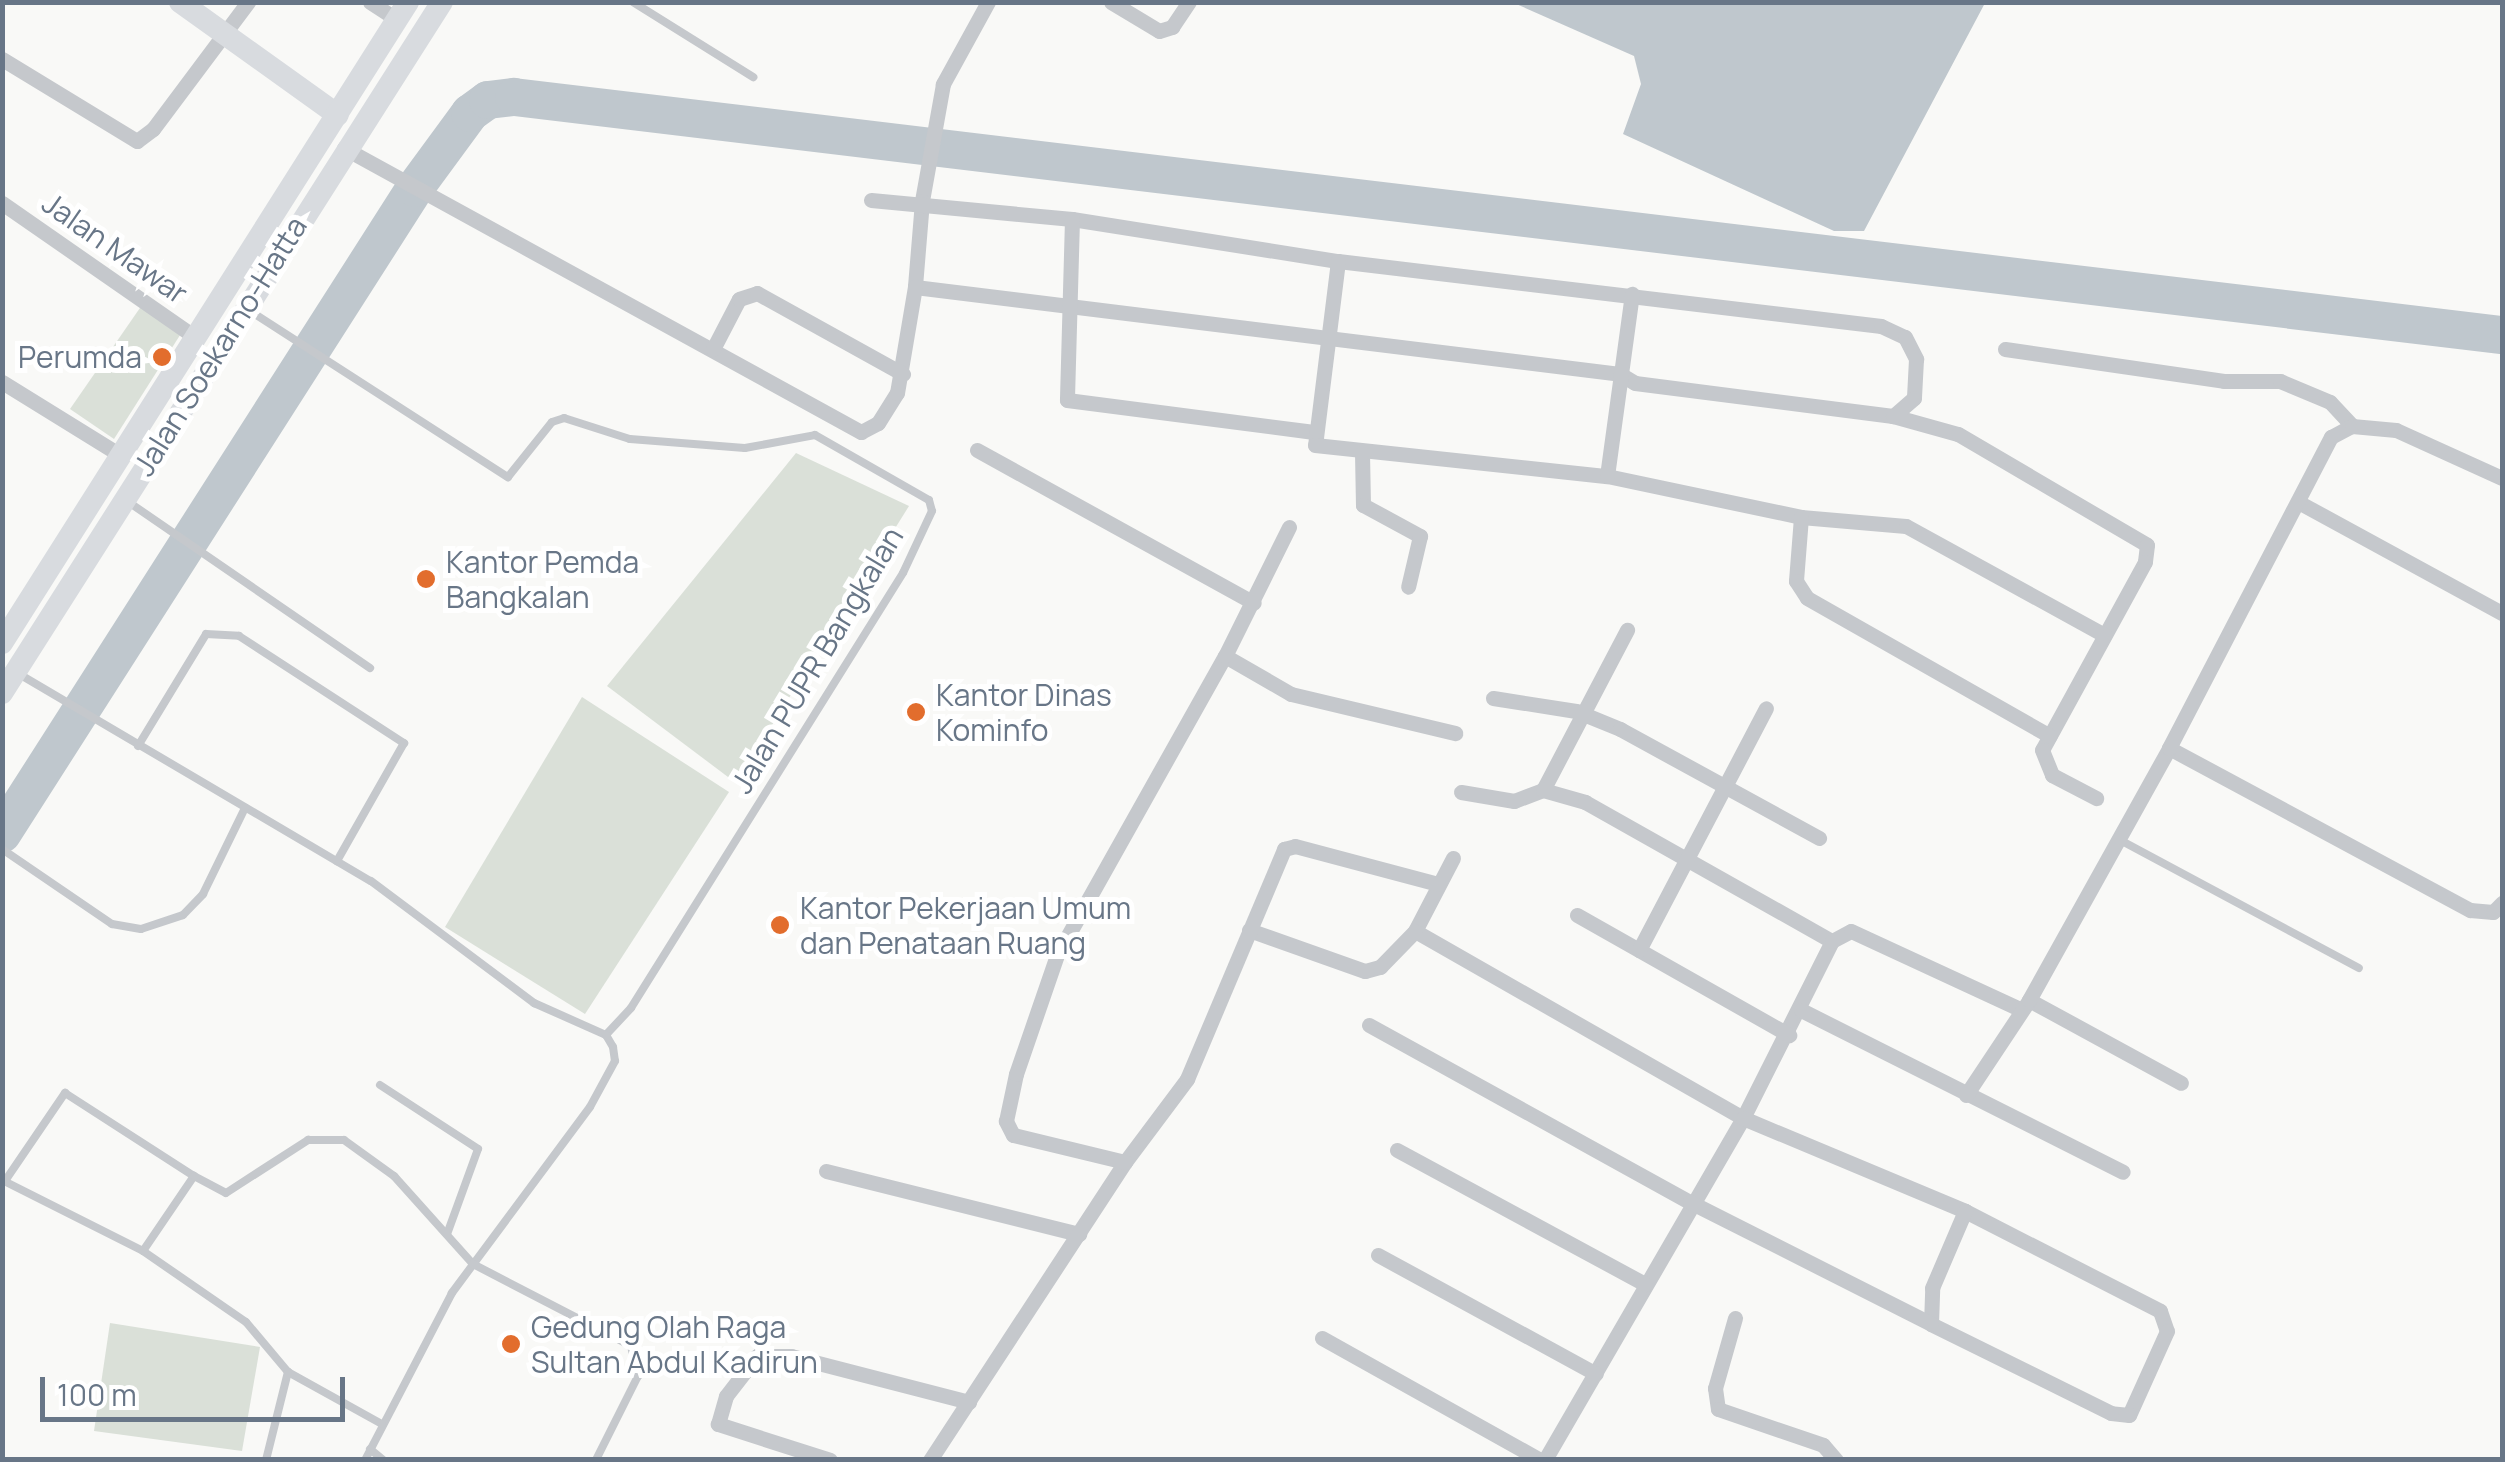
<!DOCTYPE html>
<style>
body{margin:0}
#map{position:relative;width:2505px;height:1462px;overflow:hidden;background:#f9f9f7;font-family:Manrope,sans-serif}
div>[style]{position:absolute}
.green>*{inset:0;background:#dae0d8}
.water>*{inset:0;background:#bfc7cd}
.river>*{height:38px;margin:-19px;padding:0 19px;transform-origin:19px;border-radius:19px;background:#bfc7cd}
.lane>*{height:8px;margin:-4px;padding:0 4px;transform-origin:4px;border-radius:4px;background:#c5c8cc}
.street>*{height:15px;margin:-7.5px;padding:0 7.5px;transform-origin:7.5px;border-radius:7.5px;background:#c5c8cc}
.secondary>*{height:22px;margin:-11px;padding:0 11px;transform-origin:11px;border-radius:11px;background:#d8dbdf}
.dots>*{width:28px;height:28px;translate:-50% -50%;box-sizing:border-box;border:5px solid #fff;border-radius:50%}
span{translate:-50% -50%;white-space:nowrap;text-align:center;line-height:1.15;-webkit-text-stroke:10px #fff;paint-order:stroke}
.street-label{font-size:30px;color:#687687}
.poi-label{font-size:30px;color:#687687}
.right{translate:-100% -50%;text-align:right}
.left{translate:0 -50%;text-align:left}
.frame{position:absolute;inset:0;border:5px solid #687687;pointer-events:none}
.scale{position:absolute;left:40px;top:1377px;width:305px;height:45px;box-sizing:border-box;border:5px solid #687687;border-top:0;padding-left:12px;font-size:30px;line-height:35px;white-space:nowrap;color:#687687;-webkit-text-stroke:8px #fff;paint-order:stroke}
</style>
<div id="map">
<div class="green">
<div style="clip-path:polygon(142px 305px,182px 332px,114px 439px,70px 409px)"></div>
<div style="clip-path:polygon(796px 453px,909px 506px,736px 783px,607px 686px)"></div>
<div style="clip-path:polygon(582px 697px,729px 792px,585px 1014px,445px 927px)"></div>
<div style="clip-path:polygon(110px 1323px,260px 1347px,242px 1451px,94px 1431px)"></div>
</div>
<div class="water">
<div style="clip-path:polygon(1514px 3px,1985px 3px,1864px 231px,1834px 231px,1623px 134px,1641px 84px,1634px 56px)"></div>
</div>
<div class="river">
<div style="left:2px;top:834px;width:767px;rotate:-57.41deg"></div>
<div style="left:415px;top:188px;width:93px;rotate:-53.7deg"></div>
<div style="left:470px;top:113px;width:22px;rotate:-36deg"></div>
<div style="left:488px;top:100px;width:26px;rotate:-7deg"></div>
<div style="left:514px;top:97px;width:2002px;rotate:6.83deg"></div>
</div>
<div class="lane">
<div style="left:633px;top:2px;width:142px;rotate:32deg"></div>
<div style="left:250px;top:311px;width:307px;rotate:32.8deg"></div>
<div style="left:508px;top:477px;width:70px;rotate:-51.3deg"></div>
<div style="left:552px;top:422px;width:13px;rotate:-18deg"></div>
<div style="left:564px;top:418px;width:69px;rotate:17.7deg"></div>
<div style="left:630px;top:439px;width:115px;rotate:4.5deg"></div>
<div style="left:745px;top:448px;width:71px;rotate:-10.5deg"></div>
<div style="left:815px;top:435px;width:131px;rotate:29.7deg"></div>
<div style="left:929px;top:500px;width:11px;rotate:75deg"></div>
<div style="left:932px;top:511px;width:68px;rotate:115.1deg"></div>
<div style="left:903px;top:573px;width:513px;rotate:122.02deg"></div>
<div style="left:631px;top:1008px;width:37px;rotate:133deg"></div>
<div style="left:127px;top:501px;width:295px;rotate:34.5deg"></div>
<div style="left:19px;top:674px;width:408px;rotate:30.5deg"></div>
<div style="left:371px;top:881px;width:204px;rotate:36.8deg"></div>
<div style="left:534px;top:1003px;width:79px;rotate:24deg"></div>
<div style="left:606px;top:1035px;width:14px;rotate:60deg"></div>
<div style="left:613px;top:1047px;width:14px;rotate:82deg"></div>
<div style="left:615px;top:1061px;width:52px;rotate:118.5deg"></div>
<div style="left:590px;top:1107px;width:232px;rotate:126.6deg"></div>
<div style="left:452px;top:1293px;width:188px;rotate:117.5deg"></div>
<div style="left:138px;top:746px;width:131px;rotate:-58.7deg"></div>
<div style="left:206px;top:634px;width:33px;rotate:3deg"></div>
<div style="left:239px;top:636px;width:197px;rotate:33deg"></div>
<div style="left:404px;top:743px;width:136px;rotate:119.6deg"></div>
<div style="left:2120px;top:840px;width:271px;rotate:28.2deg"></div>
<div style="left:2px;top:849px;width:133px;rotate:34.3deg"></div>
<div style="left:112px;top:924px;width:29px;rotate:10deg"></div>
<div style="left:141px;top:929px;width:44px;rotate:-18.4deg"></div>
<div style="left:183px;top:915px;width:29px;rotate:-46deg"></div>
<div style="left:203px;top:894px;width:96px;rotate:-64deg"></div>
<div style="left:380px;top:1085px;width:117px;rotate:33.1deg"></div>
<div style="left:478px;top:1149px;width:90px;rotate:110deg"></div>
<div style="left:2px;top:1180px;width:158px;rotate:26.7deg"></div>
<div style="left:143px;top:1251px;width:125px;rotate:34.6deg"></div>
<div style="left:246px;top:1322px;width:65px;rotate:50deg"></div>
<div style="left:288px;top:1372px;width:107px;rotate:29deg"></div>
<div style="left:5px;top:1181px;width:107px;rotate:-55.7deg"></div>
<div style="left:65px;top:1093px;width:153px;rotate:32.8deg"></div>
<div style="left:143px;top:1251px;width:91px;rotate:-55.8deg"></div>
<div style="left:194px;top:1176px;width:36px;rotate:28deg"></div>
<div style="left:226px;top:1193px;width:98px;rotate:-32.9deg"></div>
<div style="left:308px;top:1140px;width:36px"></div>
<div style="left:344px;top:1140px;width:62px;rotate:35.8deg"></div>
<div style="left:394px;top:1176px;width:118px;rotate:48.1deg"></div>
<div style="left:473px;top:1264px;width:178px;rotate:27.4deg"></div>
<div style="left:631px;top:1346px;width:31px;rotate:77deg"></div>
<div style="left:638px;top:1376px;width:94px;rotate:116.6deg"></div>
<div style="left:370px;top:1449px;width:17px;rotate:40deg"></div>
<div style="left:266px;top:1460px;width:91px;rotate:-76deg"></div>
</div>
<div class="street">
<div style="left:370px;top:2px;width:33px;rotate:33deg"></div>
<div style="left:988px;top:2px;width:94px;rotate:118.8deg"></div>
<div style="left:943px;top:84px;width:119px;rotate:100.2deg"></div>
<div style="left:922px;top:201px;width:86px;rotate:94.7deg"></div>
<div style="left:915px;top:287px;width:710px;rotate:7.03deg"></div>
<div style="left:1620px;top:374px;width:17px;rotate:31deg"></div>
<div style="left:1635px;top:383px;width:260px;rotate:7.3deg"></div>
<div style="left:1893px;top:416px;width:67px;rotate:15.5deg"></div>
<div style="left:1958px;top:434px;width:219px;rotate:30.4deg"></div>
<div style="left:2147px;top:545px;width:17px;rotate:97deg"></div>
<div style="left:2145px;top:562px;width:214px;rotate:118.7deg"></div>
<div style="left:2042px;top:750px;width:27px;rotate:68deg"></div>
<div style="left:2052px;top:775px;width:50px;rotate:27.6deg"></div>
<div style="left:1111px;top:2px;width:56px;rotate:31.1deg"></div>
<div style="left:1159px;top:31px;width:14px;rotate:-17deg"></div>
<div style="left:1172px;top:27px;width:30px;rotate:-56deg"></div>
<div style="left:2px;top:59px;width:158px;rotate:31.3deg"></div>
<div style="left:137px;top:141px;width:20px;rotate:-37deg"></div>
<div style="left:153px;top:129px;width:159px;rotate:-53.2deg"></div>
<div style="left:344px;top:148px;width:590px;rotate:28.78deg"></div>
<div style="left:861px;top:432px;width:19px;rotate:-28deg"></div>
<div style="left:878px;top:423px;width:36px;rotate:-58deg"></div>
<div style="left:897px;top:393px;width:108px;rotate:-80.4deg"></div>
<div style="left:871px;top:200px;width:202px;rotate:5.4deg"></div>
<div style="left:1072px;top:219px;width:269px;rotate:9deg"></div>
<div style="left:1338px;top:261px;width:547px;rotate:6.83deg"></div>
<div style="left:1881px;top:326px;width:26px;rotate:25deg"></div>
<div style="left:1905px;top:337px;width:25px;rotate:63deg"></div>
<div style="left:1916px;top:359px;width:39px;rotate:93deg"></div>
<div style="left:1914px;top:398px;width:28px;rotate:139deg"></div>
<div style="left:2px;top:203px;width:236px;rotate:34.8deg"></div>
<div style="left:1072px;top:219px;width:181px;rotate:91.6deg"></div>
<div style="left:1067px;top:400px;width:247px;rotate:7.4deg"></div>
<div style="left:1338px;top:261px;width:185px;rotate:97.1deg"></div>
<div style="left:1315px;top:445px;width:294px;rotate:6.1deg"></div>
<div style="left:1607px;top:476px;width:198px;rotate:11.9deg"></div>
<div style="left:1801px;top:517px;width:105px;rotate:4.9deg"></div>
<div style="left:1906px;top:526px;width:226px;rotate:28.8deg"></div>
<div style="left:713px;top:349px;width:56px;rotate:-62.5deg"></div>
<div style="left:739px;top:299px;width:19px;rotate:-18deg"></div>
<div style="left:757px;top:293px;width:167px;rotate:29deg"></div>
<div style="left:2005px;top:349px;width:221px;rotate:8.3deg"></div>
<div style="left:2224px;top:381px;width:56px"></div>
<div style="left:2280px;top:381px;width:54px;rotate:22.8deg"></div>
<div style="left:2330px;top:402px;width:33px;rotate:47deg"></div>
<div style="left:2px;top:382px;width:141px;rotate:31.7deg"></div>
<div style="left:977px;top:450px;width:316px;rotate:28.9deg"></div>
<div style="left:1362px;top:453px;width:52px;rotate:88.9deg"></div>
<div style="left:1363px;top:505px;width:65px;rotate:28.5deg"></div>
<div style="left:1420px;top:536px;width:52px;rotate:103.2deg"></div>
<div style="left:1607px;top:476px;width:184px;rotate:-82.2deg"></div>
<div style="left:2300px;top:503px;width:230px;rotate:28.6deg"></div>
<div style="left:1801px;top:517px;width:64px;rotate:94.5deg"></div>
<div style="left:1796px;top:581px;width:20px;rotate:57deg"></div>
<div style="left:1807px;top:598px;width:279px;rotate:29.6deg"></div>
<div style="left:1225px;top:656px;width:76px;rotate:29.9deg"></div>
<div style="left:1291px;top:694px;width:169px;rotate:13.4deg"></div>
<div style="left:1493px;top:698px;width:84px;rotate:8.9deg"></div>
<div style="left:1576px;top:711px;width:48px;rotate:22.2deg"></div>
<div style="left:1620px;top:729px;width:227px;rotate:28.7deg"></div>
<div style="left:2169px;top:748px;width:342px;rotate:28.3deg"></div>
<div style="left:2470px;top:910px;width:23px;rotate:5deg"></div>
<div style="left:2493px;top:912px;width:13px;rotate:-45deg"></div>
<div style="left:1543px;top:790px;width:181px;rotate:-62.3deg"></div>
<div style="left:1461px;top:792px;width:54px;rotate:9.6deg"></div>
<div style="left:1514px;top:801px;width:31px;rotate:-21deg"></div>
<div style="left:1543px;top:790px;width:44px;rotate:15.9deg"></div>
<div style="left:1585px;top:802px;width:283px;rotate:29.4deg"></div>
<div style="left:1832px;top:941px;width:198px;rotate:116.7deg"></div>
<div style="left:1743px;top:1118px;width:395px;rotate:120.1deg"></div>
<div style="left:1453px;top:858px;width:82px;rotate:117.5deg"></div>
<div style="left:1415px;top:931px;width:378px;rotate:29.7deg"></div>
<div style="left:1743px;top:1118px;width:241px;rotate:22.7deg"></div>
<div style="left:1965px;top:1211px;width:219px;rotate:27.1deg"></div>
<div style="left:2160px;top:1311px;width:21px;rotate:71deg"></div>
<div style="left:2167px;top:1331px;width:92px;rotate:114.3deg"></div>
<div style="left:2129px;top:1415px;width:18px;rotate:-174deg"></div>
<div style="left:2111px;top:1413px;width:201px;rotate:-153.7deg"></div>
<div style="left:1931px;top:1324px;width:36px;rotate:-88deg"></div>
<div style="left:1932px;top:1288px;width:84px;rotate:-66.8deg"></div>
<div style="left:1577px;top:915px;width:244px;rotate:29.5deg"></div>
<div style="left:1249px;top:930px;width:123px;rotate:19.5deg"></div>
<div style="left:1365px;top:971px;width:16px;rotate:-15deg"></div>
<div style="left:1380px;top:967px;width:50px;rotate:-45.8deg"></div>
<div style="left:1832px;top:941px;width:21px;rotate:-28deg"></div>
<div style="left:1851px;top:931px;width:188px;rotate:24.8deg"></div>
<div style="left:1639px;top:950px;width:273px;rotate:-62.3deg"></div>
<div style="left:2029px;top:1000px;width:173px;rotate:28.6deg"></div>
<div style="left:1801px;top:1010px;width:360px;rotate:26.7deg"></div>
<div style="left:1369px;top:1025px;width:367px;rotate:28.9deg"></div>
<div style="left:1690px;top:1202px;width:270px;rotate:26.8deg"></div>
<div style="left:1966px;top:1095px;width:114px;rotate:-56.4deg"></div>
<div style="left:2029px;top:1000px;width:288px;rotate:-60.9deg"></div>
<div style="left:2169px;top:748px;width:351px;rotate:-62.5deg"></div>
<div style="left:2331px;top:437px;width:24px;rotate:-28deg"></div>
<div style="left:2352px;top:426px;width:44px;rotate:5.2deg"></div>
<div style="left:2396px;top:430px;width:116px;rotate:24.4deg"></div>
<div style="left:1397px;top:1150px;width:282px;rotate:28.4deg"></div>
<div style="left:1125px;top:1162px;width:104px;rotate:-53.2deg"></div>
<div style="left:1187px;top:1079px;width:250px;rotate:-67.1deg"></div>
<div style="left:1284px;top:849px;width:11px;rotate:-15deg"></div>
<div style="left:1295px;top:846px;width:148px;rotate:14.9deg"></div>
<div style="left:826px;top:1171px;width:261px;rotate:14deg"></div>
<div style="left:1378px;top:1255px;width:248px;rotate:28.6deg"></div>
<div style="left:1735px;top:1318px;width:73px;rotate:105.9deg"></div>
<div style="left:1715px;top:1388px;width:21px;rotate:82deg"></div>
<div style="left:1718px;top:1409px;width:111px;rotate:18.9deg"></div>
<div style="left:1823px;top:1445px;width:20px;rotate:49deg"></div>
<div style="left:1322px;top:1338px;width:250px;rotate:29.2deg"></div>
<div style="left:830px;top:1460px;width:118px;rotate:-162.2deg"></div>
<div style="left:718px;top:1424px;width:29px;rotate:-74deg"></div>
<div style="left:726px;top:1396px;width:51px;rotate:-52.2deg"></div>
<div style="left:757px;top:1356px;width:34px"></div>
<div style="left:791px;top:1356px;width:184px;rotate:14.5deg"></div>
<div style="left:930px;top:1460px;width:356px;rotate:-56.8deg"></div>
<div style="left:1125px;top:1162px;width:115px;rotate:-166.4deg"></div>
<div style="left:1013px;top:1135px;width:16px;rotate:-117deg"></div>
<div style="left:1006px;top:1121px;width:48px;rotate:-78deg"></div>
<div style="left:1016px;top:1074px;width:126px;rotate:-71deg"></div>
<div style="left:1057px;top:955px;width:343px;rotate:-60.7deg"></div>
<div style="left:1225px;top:656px;width:144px;rotate:-63.6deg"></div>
</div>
<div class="secondary">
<div style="left:180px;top:2px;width:194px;rotate:35.6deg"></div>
<div style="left:2px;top:643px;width:759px;rotate:-57.65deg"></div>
<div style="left:2px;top:693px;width:819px;rotate:-57.51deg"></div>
</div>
<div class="dots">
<div style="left:162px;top:357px;background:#e26d2d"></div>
<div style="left:426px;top:579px;background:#e26d2d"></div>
<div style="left:916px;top:712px;background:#e26d2d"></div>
<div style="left:780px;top:925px;background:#e26d2d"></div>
<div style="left:511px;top:1344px;background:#e26d2d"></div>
</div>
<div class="street-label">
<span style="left:115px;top:248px;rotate:35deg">Jalan Mawar</span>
<span style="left:220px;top:346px;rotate:-58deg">Jalan Soekarno-Hatta</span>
<span style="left:817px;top:660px;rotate:-59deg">Jalan PUPR Bangkalan</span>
</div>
<div class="poi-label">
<span class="right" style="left:142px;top:357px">Perumda</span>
<span class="left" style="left:446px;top:579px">Kantor Pemda<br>Bangkalan</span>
<span class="left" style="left:936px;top:712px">Kantor Dinas<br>Kominfo</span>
<span class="left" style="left:800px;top:925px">Kantor Pekerjaan Umum<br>dan Penataan Ruang</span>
<span class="left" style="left:531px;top:1344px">Gedung Olah Raga<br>Sultan Abdul Kadirun</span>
</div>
<div class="frame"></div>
<div class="scale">100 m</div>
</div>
